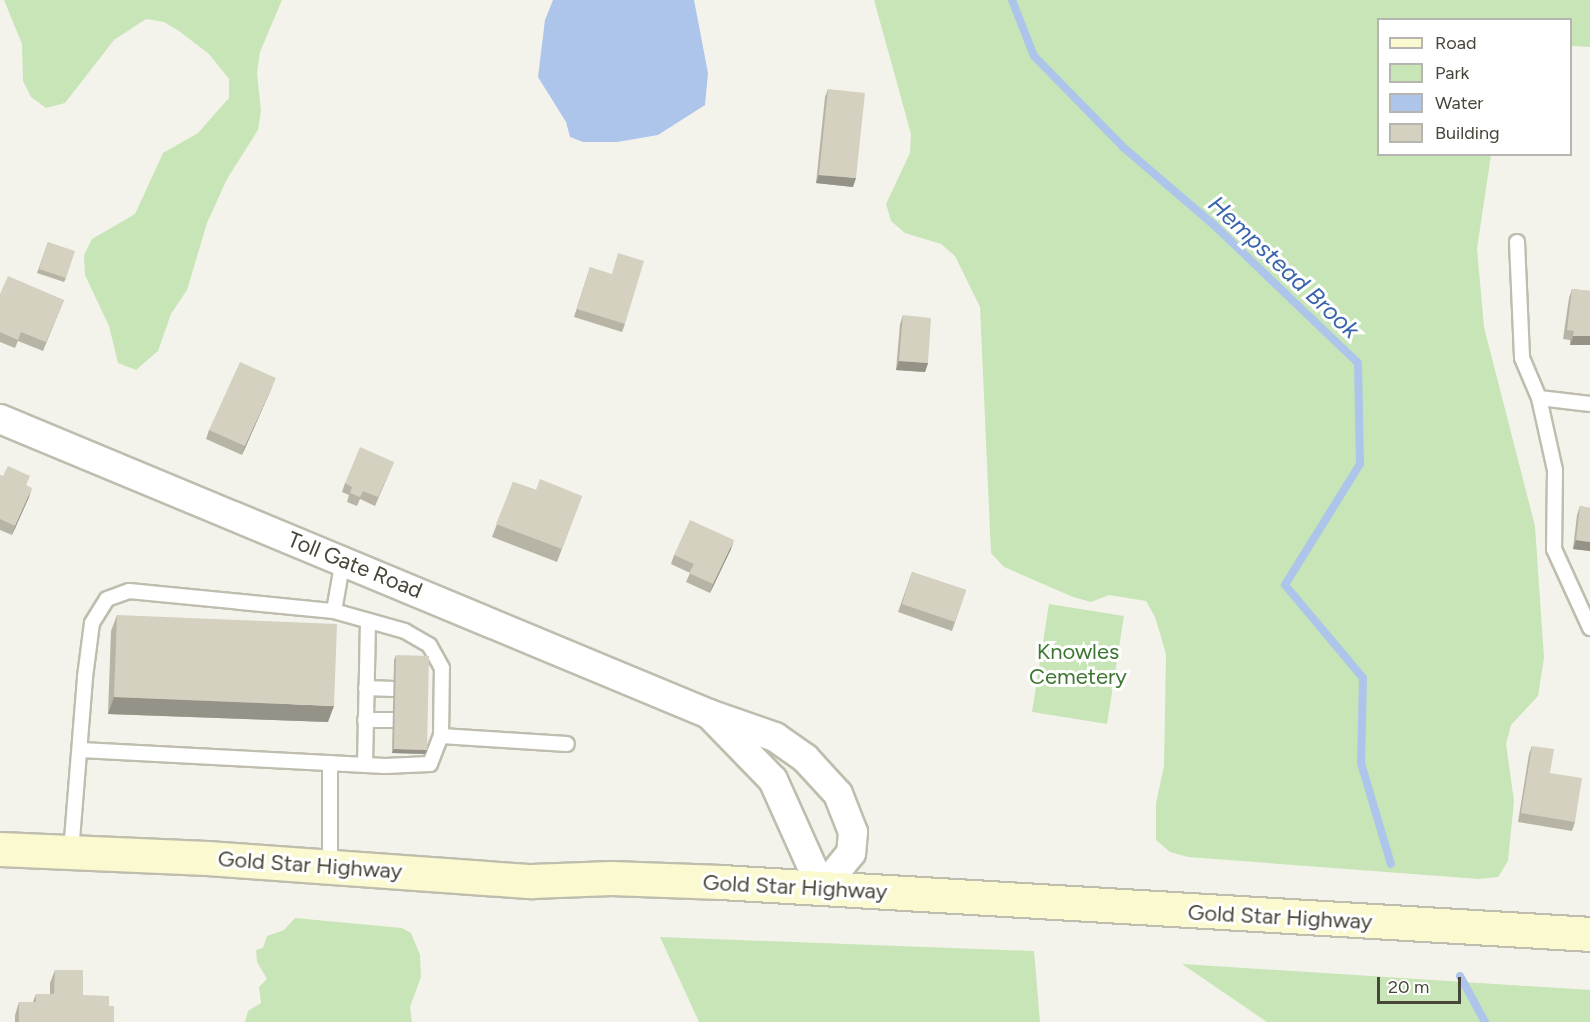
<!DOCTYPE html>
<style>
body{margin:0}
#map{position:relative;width:1590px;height:1022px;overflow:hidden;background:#f4f3eb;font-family:Figtree,sans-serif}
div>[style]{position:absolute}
.green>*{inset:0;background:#c7e5b7}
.water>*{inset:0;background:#adc4eb}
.stream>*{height:8px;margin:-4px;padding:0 4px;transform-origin:4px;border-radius:4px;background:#adc4eb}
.roads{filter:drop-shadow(2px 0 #bfbdae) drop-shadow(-2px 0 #bfbdae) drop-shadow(0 2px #bfbdae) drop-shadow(0 -2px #bfbdae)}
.lane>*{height:14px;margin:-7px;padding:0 7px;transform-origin:7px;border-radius:7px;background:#fff}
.street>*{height:28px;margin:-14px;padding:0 14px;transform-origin:14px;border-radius:14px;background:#fff}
.secondary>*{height:33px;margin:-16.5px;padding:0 16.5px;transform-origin:16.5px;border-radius:16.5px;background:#faf9cf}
.wall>*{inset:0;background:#b7b4a6}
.shaded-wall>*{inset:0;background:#959287}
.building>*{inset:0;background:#d5d1c1}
span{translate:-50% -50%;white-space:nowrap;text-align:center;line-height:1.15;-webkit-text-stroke:6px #fff;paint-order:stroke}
.street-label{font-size:22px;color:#484539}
.park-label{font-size:22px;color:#3c7630}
.water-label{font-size:24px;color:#3a64ac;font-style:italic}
.legend{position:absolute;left:1377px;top:18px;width:195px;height:138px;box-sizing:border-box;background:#fff;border:2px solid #b6b5b0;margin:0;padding:8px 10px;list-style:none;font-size:18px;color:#484539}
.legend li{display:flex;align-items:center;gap:12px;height:30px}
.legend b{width:30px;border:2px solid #b6b5b0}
.scale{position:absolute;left:1377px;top:977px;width:84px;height:27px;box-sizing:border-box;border:3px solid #484539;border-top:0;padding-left:8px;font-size:18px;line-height:21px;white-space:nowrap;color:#484539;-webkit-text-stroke:4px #fff;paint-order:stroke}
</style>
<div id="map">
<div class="green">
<div style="clip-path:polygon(4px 0,282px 0,260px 52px,257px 73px,261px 111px,258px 130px,227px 179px,207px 223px,187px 290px,171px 314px,158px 351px,136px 370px,118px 363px,109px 326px,85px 275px,84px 255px,92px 239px,135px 214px,163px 153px,198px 133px,229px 98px,229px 79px,209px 54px,179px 31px,164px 22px,146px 19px,114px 40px,65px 103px,46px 108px,31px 97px,23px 81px,22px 44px)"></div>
<div style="clip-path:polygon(874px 0,1590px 0,1590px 47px,1571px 46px,1570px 20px,1378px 20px,1378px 154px,1491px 155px,1477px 249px,1484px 327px,1535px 526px,1544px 658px,1538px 696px,1511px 725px,1506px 744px,1514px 801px,1508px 861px,1498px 877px,1479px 879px,1188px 857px,1170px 852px,1156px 840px,1156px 803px,1164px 766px,1166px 654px,1155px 617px,1146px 601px,1109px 595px,1091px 602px,1073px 597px,1004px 567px,991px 553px,980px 307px,955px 256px,941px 244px,905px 233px,891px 221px,886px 204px,910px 153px,911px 134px)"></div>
<div style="clip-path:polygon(1049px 604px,1124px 616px,1107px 724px,1032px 712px)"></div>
<div style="clip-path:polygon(295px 918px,402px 928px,411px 933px,420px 955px,421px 977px,410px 1007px,412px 1022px,245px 1022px,248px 1011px,261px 1003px,259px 987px,267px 979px,257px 962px,256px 950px,263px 948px,267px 936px,284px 930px)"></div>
<div style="clip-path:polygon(660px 937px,1034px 951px,1040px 1022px,699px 1022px)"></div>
<div style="clip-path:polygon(1182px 964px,1590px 990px,1590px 1022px,1267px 1022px)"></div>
</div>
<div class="water">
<div style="clip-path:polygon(553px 0,694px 0,708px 73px,705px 105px,658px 135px,617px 142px,583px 142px,570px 137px,566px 122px,538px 77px,545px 20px)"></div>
</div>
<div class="stream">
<div style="left:1012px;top:0;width:60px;rotate:68.6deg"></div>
<div style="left:1034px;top:56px;width:127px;rotate:45.6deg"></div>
<div style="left:1123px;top:147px;width:120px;rotate:40.6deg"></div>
<div style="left:1214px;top:225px;width:199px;rotate:43.8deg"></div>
<div style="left:1358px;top:363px;width:101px;rotate:88.9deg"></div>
<div style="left:1360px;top:464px;width:142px;rotate:121.8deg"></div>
<div style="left:1285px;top:585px;width:121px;rotate:50deg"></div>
<div style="left:1363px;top:678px;width:85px;rotate:91.3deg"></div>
<div style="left:1361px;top:763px;width:105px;rotate:73.5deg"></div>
<div style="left:1460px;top:976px;width:52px;rotate:61.5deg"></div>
</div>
<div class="roads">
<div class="lane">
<div style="left:1517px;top:242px;width:116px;rotate:87.5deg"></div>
<div style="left:1522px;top:358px;width:43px;rotate:67deg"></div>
<div style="left:1590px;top:404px;width:51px;rotate:-173.3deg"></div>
<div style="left:1539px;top:398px;width:74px;rotate:77.5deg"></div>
<div style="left:1555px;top:470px;width:79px;rotate:90.7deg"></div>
<div style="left:1554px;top:549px;width:87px;rotate:65.5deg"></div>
<div style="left:366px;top:688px;width:28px;rotate:2deg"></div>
<div style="left:365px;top:720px;width:28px"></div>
<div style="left:441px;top:736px;width:126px;rotate:3.6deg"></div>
<div style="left:81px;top:750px;width:304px;rotate:3deg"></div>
<div style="left:385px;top:766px;width:45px;rotate:-2.5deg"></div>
<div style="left:430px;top:764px;width:30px;rotate:-69deg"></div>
<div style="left:441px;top:736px;width:68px;rotate:-89.2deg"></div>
<div style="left:442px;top:668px;width:26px;rotate:-119deg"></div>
<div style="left:429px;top:645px;width:28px;rotate:-150deg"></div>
<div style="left:405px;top:631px;width:74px;rotate:-164.3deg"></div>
<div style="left:334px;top:611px;width:52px;rotate:-80deg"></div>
<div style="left:330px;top:763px;width:104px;rotate:90deg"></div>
<div style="left:365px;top:765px;width:144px;rotate:-88.8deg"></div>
<div style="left:71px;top:852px;width:176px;rotate:-85.4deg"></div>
<div style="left:85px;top:677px;width:54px;rotate:-82.6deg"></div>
<div style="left:92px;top:623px;width:28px;rotate:-58deg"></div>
<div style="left:107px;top:599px;width:23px;rotate:-20deg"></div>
<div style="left:129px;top:591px;width:206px;rotate:5.6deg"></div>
</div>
<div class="street">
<div style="left:0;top:419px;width:768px;rotate:22.59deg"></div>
<div style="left:709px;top:714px;width:70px;rotate:19.2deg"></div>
<div style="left:775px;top:737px;width:37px;rotate:35deg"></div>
<div style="left:805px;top:758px;width:49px;rotate:47.5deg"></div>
<div style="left:838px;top:794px;width:41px;rotate:68.5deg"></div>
<div style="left:853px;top:832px;width:21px;rotate:95deg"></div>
<div style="left:851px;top:853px;width:46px;rotate:128.9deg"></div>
<div style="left:822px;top:889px;width:120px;rotate:-114.2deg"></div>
<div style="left:773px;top:780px;width:92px;rotate:-134.1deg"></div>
</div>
<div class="secondary">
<div style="left:0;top:849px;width:207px;rotate:2.5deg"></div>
<div style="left:207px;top:858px;width:325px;rotate:4.1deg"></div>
<div style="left:531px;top:881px;width:80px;rotate:-2.1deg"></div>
<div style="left:611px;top:878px;width:110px;rotate:2.1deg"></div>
<div style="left:721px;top:882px;width:871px;rotate:3.42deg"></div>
</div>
</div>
<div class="wall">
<div style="clip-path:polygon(828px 89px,853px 187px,816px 183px,825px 97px)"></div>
<div style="clip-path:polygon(48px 242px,66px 278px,64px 282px,37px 273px)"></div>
<div style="clip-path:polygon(590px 267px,625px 324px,622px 332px,574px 317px)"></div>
<div style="clip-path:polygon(1572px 289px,1590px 291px,1570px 345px,1570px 340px,1563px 339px,1569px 298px)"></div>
<div style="clip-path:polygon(0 294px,64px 300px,43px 351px,18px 341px,15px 348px,0 342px)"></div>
<div style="clip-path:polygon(903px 315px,928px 363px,925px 372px,896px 370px,900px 324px)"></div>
<div style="clip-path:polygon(272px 387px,242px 455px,206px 439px,209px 430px)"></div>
<div style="clip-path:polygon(394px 462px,375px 506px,360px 499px,357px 506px,347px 502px,349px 495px,342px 492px,345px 483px)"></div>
<div style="clip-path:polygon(0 475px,27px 486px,29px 497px,12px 535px,0 530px)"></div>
<div style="clip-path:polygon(513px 482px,536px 490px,582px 496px,557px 562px,492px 537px)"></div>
<div style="clip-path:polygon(1580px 506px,1590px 508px,1590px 551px,1573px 549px,1577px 515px)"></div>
<div style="clip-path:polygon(731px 549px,710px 593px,686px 582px,690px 573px,671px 564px,674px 555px)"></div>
<div style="clip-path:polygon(912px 572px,966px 590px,952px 631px,898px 612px)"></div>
<div style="clip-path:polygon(117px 615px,328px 722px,108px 714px,111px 631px)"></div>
<div style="clip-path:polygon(396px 655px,425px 754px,392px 753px,394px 660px)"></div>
<div style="clip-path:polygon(1532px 746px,1550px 773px,1575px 822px,1572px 831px,1518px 822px,1529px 754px)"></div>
<div style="clip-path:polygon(55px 970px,83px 995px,109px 1006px,114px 1022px,15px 1022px,15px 1015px,19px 1002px,33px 1002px,36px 994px,50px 994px,50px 983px)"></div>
</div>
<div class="shaded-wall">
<div style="clip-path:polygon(819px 175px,856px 178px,853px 187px,816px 183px)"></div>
<div style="clip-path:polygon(1573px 336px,1590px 336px,1590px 345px,1570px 345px)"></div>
<div style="clip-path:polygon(899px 361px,928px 363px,925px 372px,896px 370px)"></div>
<div style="clip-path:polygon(276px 378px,272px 387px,242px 455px,245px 446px)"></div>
<div style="clip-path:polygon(32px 488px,29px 497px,12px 535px,15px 526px)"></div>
<div style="clip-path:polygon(734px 540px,731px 549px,710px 593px,713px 584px)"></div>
<div style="clip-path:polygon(1576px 540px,1590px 542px,1590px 551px,1573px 549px)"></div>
<div style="clip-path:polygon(114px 697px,334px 706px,328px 722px,108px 714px)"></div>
<div style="clip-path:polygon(394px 749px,427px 750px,425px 754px,392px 753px)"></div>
</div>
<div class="building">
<div style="clip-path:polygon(828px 89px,865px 93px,856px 178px,819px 175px)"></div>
<div style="clip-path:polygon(48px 242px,75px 251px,66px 278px,39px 269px)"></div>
<div style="clip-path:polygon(618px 253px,644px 261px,625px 324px,577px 309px,590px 267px,612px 274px)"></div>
<div style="clip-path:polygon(8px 276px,64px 300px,46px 342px,21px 332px,18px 340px,0 332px,0 294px)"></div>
<div style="clip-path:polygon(1572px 289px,1590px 291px,1590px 336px,1573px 336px,1574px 331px,1567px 330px)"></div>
<div style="clip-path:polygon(903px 315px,931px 318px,928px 363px,899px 361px)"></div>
<div style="clip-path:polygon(240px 362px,276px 378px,245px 446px,209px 430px)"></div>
<div style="clip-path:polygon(360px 447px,394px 462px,378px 497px,363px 491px,360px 497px,350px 493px,352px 487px,345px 483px)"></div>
<div style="clip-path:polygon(8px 466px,30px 476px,26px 485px,32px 488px,15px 526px,0 519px,0 475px,3px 476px)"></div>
<div style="clip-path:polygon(540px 479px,582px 496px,562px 549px,496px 524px,513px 482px,536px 490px)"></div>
<div style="clip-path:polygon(1580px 506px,1590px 508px,1590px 542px,1576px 540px)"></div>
<div style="clip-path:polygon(690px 520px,734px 540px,713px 584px,689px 573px,694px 564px,674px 555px)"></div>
<div style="clip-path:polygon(912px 572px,966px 590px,955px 622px,902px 604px)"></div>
<div style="clip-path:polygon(117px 615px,337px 624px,334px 706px,114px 697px)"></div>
<div style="clip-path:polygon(396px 655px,429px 656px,427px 750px,394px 749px)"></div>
<div style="clip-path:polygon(1532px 746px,1554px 749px,1550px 773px,1582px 778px,1575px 822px,1521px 813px)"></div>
<div style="clip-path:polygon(55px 970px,83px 970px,83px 995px,109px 996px,109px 1006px,114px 1006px,114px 1022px,19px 1022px,19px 1002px,36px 1002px,36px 994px,54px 994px)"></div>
</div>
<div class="street-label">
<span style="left:355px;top:565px;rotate:22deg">Toll Gate Road</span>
<span style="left:310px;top:865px;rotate:4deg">Gold Star Highway</span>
<span style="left:795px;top:887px;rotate:3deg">Gold Star Highway</span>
<span style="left:1280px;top:917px;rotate:3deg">Gold Star Highway</span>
</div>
<div class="park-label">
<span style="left:1078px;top:664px">Knowles<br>Cemetery</span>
</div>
<div class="water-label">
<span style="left:1284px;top:267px;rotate:43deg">Hempstead Brook</span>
</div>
<ul class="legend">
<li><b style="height:8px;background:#faf9cf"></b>Road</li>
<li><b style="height:16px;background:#c7e5b7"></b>Park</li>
<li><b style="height:16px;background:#adc4eb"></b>Water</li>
<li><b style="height:16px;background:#d5d1c1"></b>Building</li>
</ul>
<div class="scale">20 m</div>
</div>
